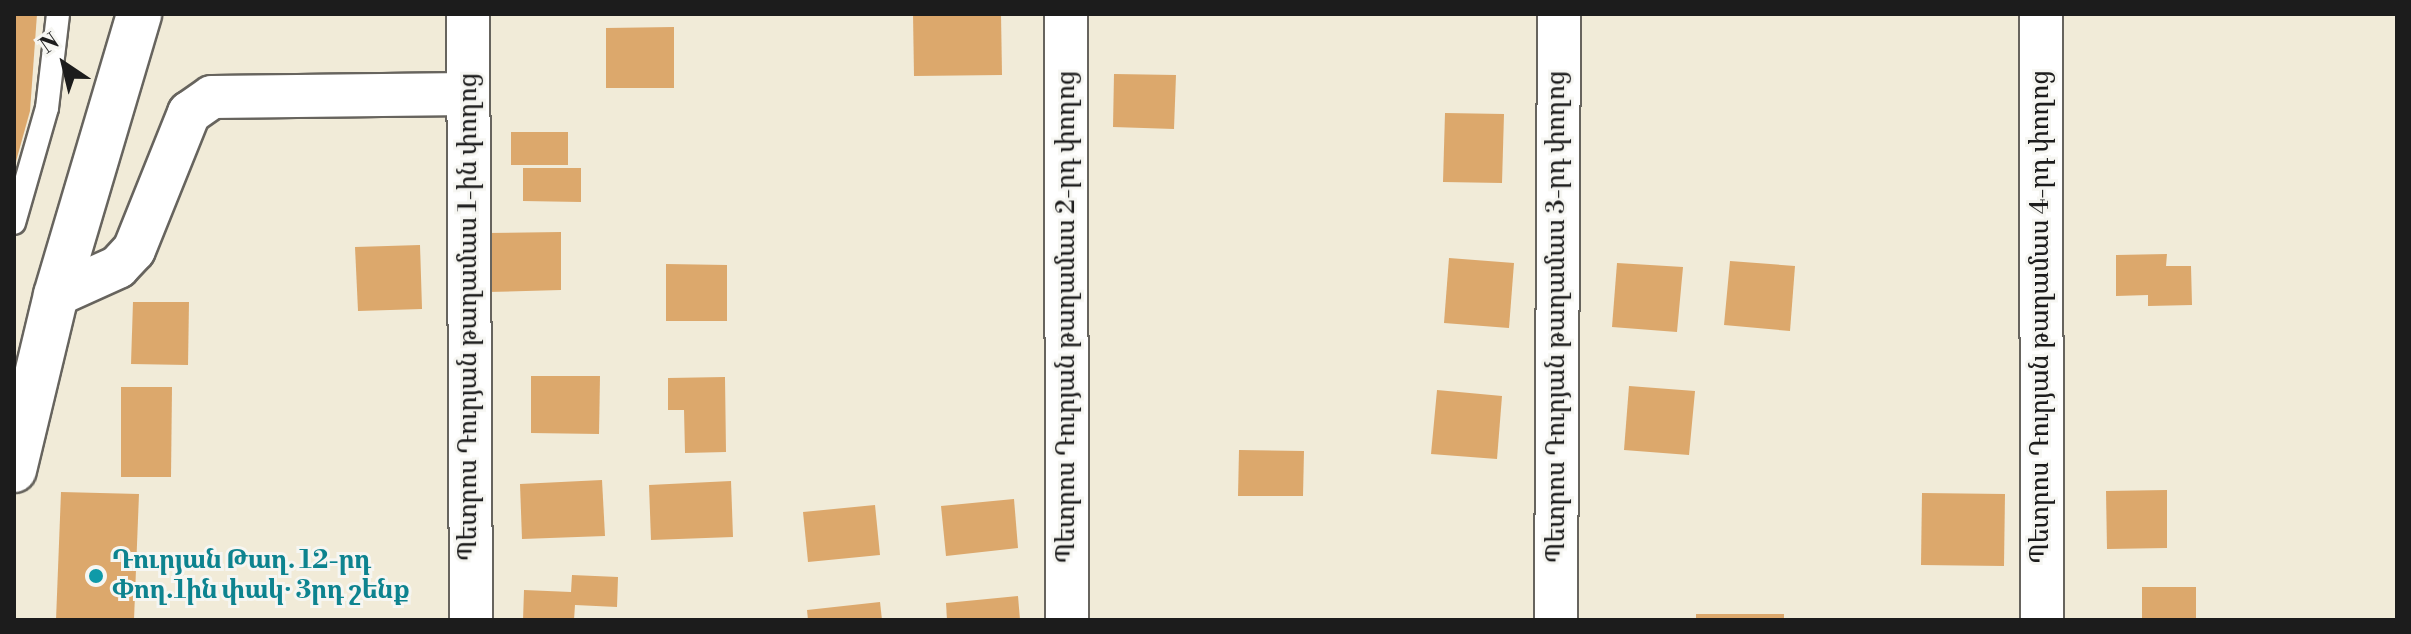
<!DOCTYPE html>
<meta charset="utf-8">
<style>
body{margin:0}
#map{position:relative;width:2411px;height:634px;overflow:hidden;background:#f1ebd8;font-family:"Libre Bodoni","Noto Serif Armenian",serif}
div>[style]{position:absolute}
.building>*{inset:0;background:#dca86c}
.roads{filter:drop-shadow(2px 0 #67645e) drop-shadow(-2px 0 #67645e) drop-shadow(0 2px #67645e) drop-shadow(0 -2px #67645e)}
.service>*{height:22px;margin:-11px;padding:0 11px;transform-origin:11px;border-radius:11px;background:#fff}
.minor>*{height:42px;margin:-21px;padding:0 21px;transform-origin:21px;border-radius:21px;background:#fff}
.secondary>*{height:44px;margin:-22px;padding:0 22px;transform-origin:22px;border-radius:22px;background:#fff}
.dots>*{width:22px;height:22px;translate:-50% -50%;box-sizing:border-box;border:4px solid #f6f6f2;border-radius:50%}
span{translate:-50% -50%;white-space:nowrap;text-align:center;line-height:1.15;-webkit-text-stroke:6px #f6f6f2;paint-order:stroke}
.street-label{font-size:26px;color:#1c1c1c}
.culture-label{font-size:26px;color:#0d838f;font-weight:700}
.left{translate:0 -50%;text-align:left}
.frame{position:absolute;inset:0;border:16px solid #1c1c1c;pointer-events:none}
.north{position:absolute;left:24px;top:24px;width:80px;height:80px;-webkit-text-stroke:6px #f6f6f2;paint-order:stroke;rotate:325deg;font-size:22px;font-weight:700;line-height:32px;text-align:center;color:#1c1c1c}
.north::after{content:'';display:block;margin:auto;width:28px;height:36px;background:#1c1c1c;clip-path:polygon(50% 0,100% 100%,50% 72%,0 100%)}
</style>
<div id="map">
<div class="building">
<div style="clip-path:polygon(14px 14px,37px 14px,30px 111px,15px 165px)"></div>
<div style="clip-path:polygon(913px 14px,1001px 14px,1002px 75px,914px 76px)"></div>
<div style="clip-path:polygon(674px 27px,674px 88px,606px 88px,606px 28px)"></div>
<div style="clip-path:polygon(1114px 74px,1176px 75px,1174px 129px,1113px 127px)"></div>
<div style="clip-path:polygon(1445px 113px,1504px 114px,1502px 183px,1443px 182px)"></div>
<div style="clip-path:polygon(511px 132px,568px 132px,568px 165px,511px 165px)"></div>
<div style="clip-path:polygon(523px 168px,581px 168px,581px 202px,523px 201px)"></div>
<div style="clip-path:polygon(561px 232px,561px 290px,487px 292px,487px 233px)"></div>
<div style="clip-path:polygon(420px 245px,422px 309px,358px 311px,355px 247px)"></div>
<div style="clip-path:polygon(2167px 254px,2166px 266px,2191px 266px,2192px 305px,2148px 306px,2148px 295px,2116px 296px,2116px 255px)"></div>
<div style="clip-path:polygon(1449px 258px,1514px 263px,1509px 328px,1444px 323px)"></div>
<div style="clip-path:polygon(1730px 261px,1795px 266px,1790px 331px,1724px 325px)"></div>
<div style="clip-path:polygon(1617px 263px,1683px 267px,1677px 332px,1612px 327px)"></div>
<div style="clip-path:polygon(666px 264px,727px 265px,727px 321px,666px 321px)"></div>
<div style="clip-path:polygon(133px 302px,189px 302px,188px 365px,131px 364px)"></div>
<div style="clip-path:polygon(531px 376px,600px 376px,599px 434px,531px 433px)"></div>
<div style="clip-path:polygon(725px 377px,726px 452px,685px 453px,684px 410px,668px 410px,668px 378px)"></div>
<div style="clip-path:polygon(1629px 386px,1695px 391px,1689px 455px,1624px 450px)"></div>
<div style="clip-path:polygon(121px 387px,172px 387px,171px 477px,121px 477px)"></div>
<div style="clip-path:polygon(1437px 390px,1502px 396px,1497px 459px,1431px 454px)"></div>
<div style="clip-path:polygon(1239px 450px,1304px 451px,1303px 496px,1238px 496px)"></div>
<div style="clip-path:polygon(602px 480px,605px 536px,522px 539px,520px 484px)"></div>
<div style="clip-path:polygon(731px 481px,733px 537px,651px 540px,649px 485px)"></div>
<div style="clip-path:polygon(2167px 490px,2167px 548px,2107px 549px,2106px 491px)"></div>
<div style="clip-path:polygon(61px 492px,139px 494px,134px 620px,56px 620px)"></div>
<div style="clip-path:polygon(1922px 493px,2005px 494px,2004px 566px,1921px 565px)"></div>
<div style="clip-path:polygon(1014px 499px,1018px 548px,946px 556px,941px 506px)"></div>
<div style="clip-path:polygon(875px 505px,880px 555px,808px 562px,803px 512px)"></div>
<div style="clip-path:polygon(572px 575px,618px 577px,617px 607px,575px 605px,574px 620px,523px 620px,524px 590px,571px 592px)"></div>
<div style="clip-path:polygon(2142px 587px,2196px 587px,2196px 620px,2142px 620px)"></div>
<div style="clip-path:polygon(1018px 596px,1020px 620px,947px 620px,946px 603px)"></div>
<div style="clip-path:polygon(880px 602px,882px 620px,808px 620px,807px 610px)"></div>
<div style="clip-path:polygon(1696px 614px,1784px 614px,1784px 620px,1696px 620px)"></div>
</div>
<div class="roads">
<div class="service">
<div style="left:14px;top:223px;width:120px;rotate:-74deg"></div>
<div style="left:47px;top:108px;width:95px;rotate:-83.3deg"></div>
</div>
<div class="minor">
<div style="left:468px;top:14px;width:606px;rotate:89.72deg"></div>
<div style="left:1066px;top:14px;width:606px;rotate:89.91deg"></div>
<div style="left:2041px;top:14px;width:606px;rotate:89.91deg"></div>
<div style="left:56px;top:295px;width:68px;rotate:-24.3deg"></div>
<div style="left:118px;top:267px;width:23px;rotate:-47deg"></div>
<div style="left:134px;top:250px;width:148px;rotate:-68.1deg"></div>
<div style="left:189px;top:113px;width:28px;rotate:-35deg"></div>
<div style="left:212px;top:97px;width:255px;rotate:-0.7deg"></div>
<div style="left:1556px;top:620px;width:606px;rotate:-89.72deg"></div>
</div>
<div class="secondary">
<div style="left:14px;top:470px;width:180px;rotate:-76.5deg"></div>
<div style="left:56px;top:295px;width:293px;rotate:-73.5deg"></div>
</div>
</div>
<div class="dots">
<div style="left:96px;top:576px;background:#0f9aa8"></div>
</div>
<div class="street-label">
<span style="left:469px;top:317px;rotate:-90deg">Պետրոս Դուրյան թաղամաս 1-ին փողոց</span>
<span style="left:1067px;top:317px;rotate:-90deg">Պետրոս Դուրյան թաղամաս 2-րդ փողոց</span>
<span style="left:1557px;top:317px;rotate:-90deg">Պետրոս Դուրյան թաղամաս 3-րդ փողոց</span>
<span style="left:2041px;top:317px;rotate:-90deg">Պետրոս Դուրյան թաղամաս 4-րդ փողոց</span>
</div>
<div class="culture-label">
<span class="left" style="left:112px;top:576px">Դուրյան Թաղ. 12-րդ<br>Փող.1ին փակ․ 3րդ շենք</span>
</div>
<div class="frame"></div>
<div class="north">N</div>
</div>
